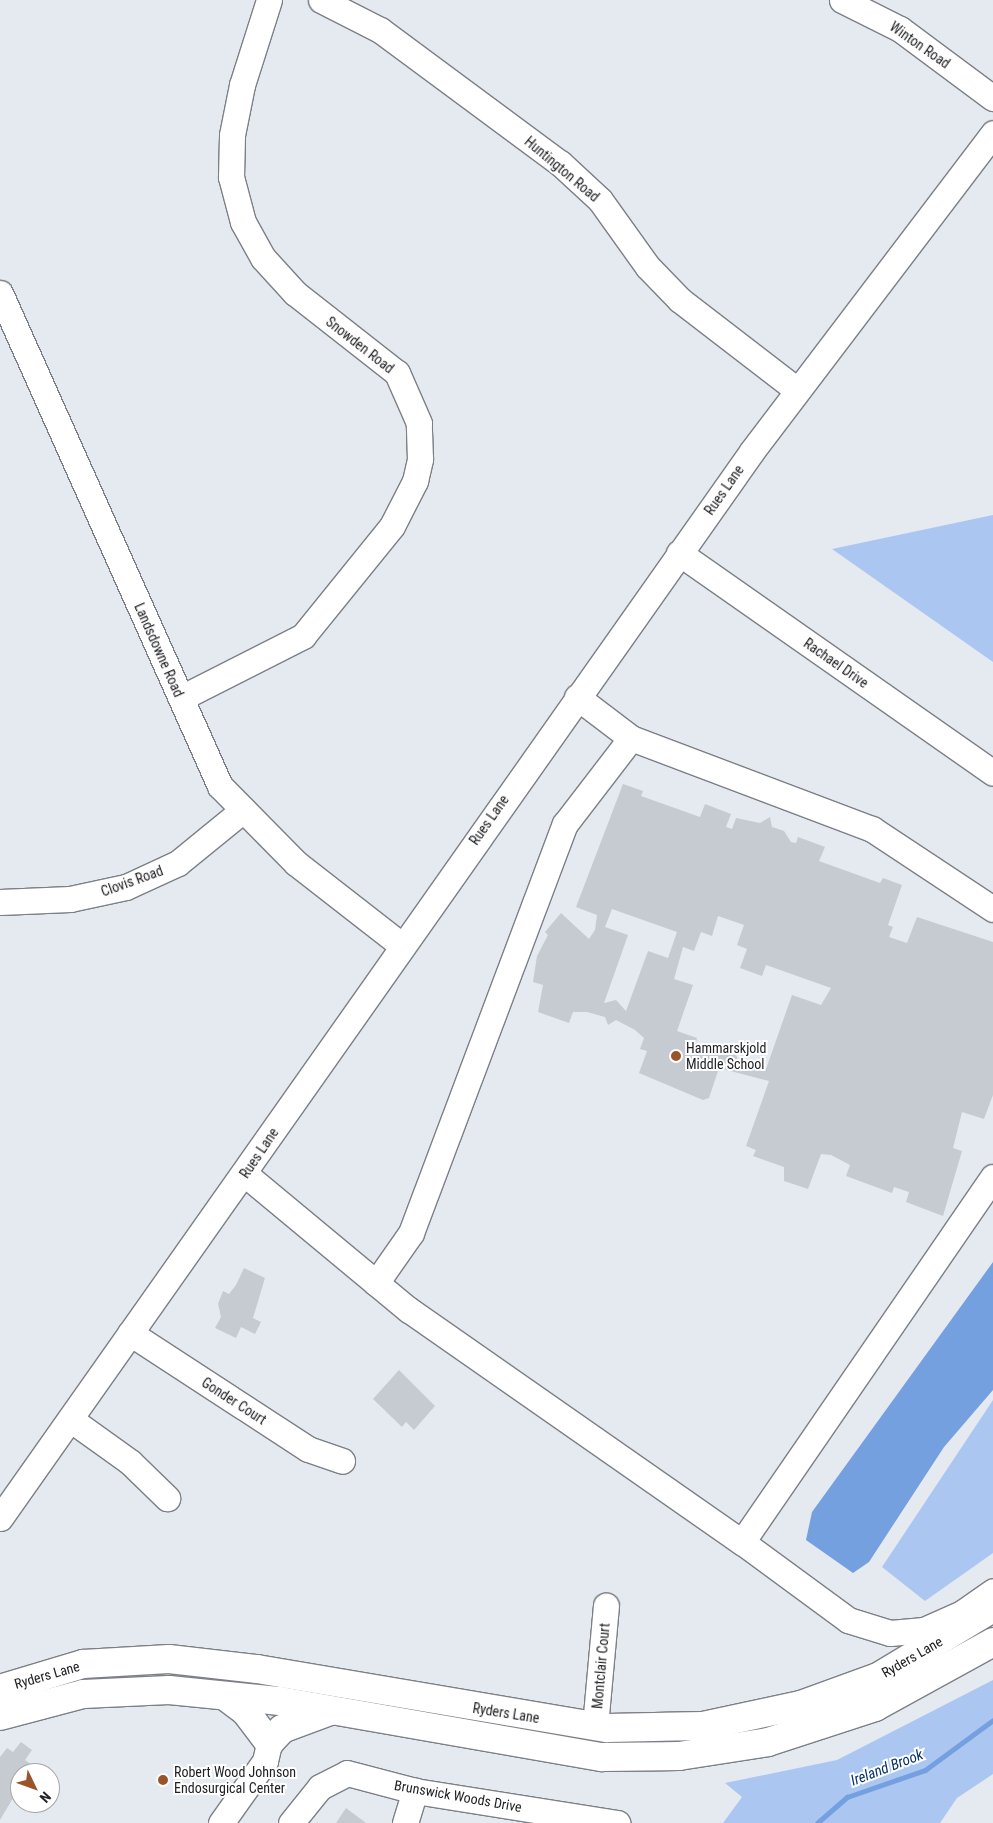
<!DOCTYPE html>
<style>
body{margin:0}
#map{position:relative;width:993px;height:1823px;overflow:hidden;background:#e5e9f0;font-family:"Roboto Condensed",sans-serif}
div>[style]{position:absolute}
.green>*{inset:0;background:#abc7f1}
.water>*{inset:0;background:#74a0e0}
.stream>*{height:5px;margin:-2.5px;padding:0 2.5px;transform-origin:2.5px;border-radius:2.5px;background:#74a0e0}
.building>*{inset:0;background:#c6cbd2}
.roads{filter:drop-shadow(1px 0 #7c8086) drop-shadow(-1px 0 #7c8086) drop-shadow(0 1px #7c8086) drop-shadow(0 -1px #7c8086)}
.minor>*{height:25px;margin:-12.5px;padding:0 12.5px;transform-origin:12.5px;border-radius:12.5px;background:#fff}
.major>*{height:28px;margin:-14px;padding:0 14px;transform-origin:14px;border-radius:14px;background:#fff}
.dots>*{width:14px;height:14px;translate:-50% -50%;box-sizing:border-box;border:2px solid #fff;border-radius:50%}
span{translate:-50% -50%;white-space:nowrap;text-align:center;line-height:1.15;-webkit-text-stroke:4px #fff;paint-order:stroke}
.street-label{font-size:14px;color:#202124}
.poi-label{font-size:14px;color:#202124}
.left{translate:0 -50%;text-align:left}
.water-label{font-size:15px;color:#08316a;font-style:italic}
.north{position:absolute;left:10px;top:1763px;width:50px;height:50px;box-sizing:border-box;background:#fff;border:1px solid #a6a6a7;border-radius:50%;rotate:132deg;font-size:14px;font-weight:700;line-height:20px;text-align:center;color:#202124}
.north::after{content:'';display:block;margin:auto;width:18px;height:22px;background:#9a542c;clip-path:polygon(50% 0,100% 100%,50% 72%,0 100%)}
</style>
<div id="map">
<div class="green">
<div style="clip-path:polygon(993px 515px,993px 662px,832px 549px)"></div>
<div style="clip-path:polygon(993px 1400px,993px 1553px,925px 1601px,882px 1567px)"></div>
<div style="clip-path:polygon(993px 1680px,993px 1774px,957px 1798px,940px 1823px,723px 1823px,742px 1797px,725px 1783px,837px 1760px)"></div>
</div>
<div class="water">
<div style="clip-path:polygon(993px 1262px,993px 1390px,944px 1447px,869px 1562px,853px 1573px,806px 1540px,812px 1512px)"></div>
</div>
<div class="stream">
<div style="left:817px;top:1823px;width:40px;rotate:-41deg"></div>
<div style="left:847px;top:1797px;width:83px;rotate:-19.1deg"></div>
<div style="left:925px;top:1770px;width:84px;rotate:-36.3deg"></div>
</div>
<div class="building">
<div style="clip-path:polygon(evenodd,623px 784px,643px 791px,641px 796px,700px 817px,705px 804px,731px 814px,726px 827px,732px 829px,736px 818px,760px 823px,770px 817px,772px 827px,784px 831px,791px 842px,796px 843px,798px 837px,825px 847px,819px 861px,880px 883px,883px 878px,902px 885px,888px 925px,893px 927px,889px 937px,907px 943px,917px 917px,993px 942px,993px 1095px,984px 1119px,962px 1112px,953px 1148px,962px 1151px,943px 1216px,906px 1202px,909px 1192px,894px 1187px,892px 1193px,846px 1176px,850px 1165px,831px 1155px,821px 1154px,808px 1189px,784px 1181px,784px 1167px,753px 1156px,756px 1150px,746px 1146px,769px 1081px,719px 1068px,709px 1098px,703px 1100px,639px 1073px,647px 1051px,640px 1049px,644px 1038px,635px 1030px,616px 1020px,608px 1025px,605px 1017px,587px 1012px,573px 1012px,569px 1023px,538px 1012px,543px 985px,533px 982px,537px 956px,548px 935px,545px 932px,561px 913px,589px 939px,595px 930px,597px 915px,576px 907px,623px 784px,612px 909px,677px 932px,668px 958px,648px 951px,626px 1011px,616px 1000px,604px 1003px,628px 935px,605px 927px,612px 909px,623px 784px,718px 916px,744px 925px,737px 945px,747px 949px,740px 968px,762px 976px,766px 965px,831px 988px,821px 1005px,792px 995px,766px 1069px,758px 1066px,759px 1063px,738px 1060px,734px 1050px,724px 1055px,717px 1052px,719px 1047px,696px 1043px,697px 1038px,677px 1031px,693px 985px,674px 979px,683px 947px,694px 951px,701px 932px,712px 936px,718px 916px)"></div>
<div style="clip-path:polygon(244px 1268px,265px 1278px,253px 1318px,261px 1322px,255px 1334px,241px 1327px,236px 1338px,215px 1328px,221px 1317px,218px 1304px,223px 1291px,229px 1294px,236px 1285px)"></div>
<div style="clip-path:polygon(399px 1370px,435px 1406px,414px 1430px,406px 1422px,402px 1427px,373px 1399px)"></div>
<div style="clip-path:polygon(21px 1742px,32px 1750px,25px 1760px,32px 1765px,20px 1773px,20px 1795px,13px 1798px,0 1820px,0 1757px,7px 1748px,13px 1752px)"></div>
<div style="clip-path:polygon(346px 1808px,366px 1823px,336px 1823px)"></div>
</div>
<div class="roads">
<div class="minor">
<div style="left:321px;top:0;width:66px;rotate:27deg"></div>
<div style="left:380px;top:30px;width:224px;rotate:36.5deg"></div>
<div style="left:560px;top:163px;width:54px;rotate:42.8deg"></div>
<div style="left:600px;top:200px;width:82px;rotate:54.4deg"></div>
<div style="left:648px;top:267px;width:46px;rotate:45.9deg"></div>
<div style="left:680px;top:300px;width:148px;rotate:37.6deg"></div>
<div style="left:842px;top:0;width:65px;rotate:26.6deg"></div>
<div style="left:900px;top:29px;width:116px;rotate:36.6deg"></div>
<div style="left:0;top:293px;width:540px;rotate:65.95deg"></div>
<div style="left:220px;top:786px;width:108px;rotate:45.4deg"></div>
<div style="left:296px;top:863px;width:132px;rotate:37.9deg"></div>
<div style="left:679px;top:553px;width:383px;rotate:35deg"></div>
<div style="left:577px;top:697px;width:68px;rotate:37.2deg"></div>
<div style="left:631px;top:738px;width:258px;rotate:20.7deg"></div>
<div style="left:872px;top:829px;width:145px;rotate:33.5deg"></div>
<div style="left:181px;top:698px;width:137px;rotate:-26.9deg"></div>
<div style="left:303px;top:636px;width:141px;rotate:-51deg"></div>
<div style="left:392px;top:526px;width:51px;rotate:-62.9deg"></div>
<div style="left:415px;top:481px;width:23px;rotate:-77deg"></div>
<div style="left:420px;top:459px;width:36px;rotate:-92deg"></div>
<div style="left:419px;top:423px;width:55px;rotate:-113.7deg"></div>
<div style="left:397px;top:373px;width:130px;rotate:-141.9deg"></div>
<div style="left:295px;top:293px;width:47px;rotate:-132.4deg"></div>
<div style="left:263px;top:258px;width:41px;rotate:-119.1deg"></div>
<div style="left:243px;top:222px;width:47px;rotate:-104.9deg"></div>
<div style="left:231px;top:177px;width:42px;rotate:-88.6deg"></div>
<div style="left:232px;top:135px;width:51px;rotate:-78.7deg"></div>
<div style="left:242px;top:85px;width:89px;rotate:-72.4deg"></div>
<div style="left:0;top:902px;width:70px;rotate:-2.5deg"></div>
<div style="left:70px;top:899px;width:57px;rotate:-12.1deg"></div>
<div style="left:126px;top:887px;width:57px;rotate:-24.8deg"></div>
<div style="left:178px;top:863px;width:84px;rotate:-39.2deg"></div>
<div style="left:245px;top:1174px;width:213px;rotate:39.7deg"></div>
<div style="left:409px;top:1310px;width:406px;rotate:34.9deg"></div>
<div style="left:742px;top:1542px;width:443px;rotate:-55.5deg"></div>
<div style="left:376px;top:1283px;width:61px;rotate:-55deg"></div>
<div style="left:411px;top:1233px;width:437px;rotate:-69.4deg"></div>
<div style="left:565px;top:824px;width:108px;rotate:-52.5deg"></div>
<div style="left:130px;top:1333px;width:212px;rotate:33.1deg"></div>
<div style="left:308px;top:1449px;width:36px;rotate:19deg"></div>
<div style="left:70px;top:1419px;width:74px;rotate:35.6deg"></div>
<div style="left:130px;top:1462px;width:52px;rotate:44.2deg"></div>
<div style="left:0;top:1518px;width:1305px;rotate:-54.82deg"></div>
<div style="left:752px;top:451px;width:399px;rotate:-52.8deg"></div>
<div style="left:742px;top:1542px;width:132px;rotate:36.3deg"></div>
<div style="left:848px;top:1620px;width:44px;rotate:17.2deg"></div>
<div style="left:890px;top:1633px;width:34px;rotate:-5deg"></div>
<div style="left:924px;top:1630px;width:42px;rotate:-24.1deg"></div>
<div style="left:962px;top:1613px;width:38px;rotate:-35deg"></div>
<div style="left:595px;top:1726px;width:121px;rotate:-84.8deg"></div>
<div style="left:221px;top:1823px;width:76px;rotate:-54.6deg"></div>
<div style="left:265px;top:1761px;width:18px;rotate:-77deg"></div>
<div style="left:291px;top:1823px;width:46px;rotate:-51.1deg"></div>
<div style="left:320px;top:1787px;width:30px;rotate:-27deg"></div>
<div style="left:347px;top:1773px;width:70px;rotate:14.8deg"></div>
<div style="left:415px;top:1791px;width:205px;rotate:9deg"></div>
<div style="left:405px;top:1823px;width:34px;rotate:-73deg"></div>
</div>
<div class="major">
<div style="left:0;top:1689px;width:87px;rotate:-16.8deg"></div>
<div style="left:83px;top:1664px;width:86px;rotate:-3.3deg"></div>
<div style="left:169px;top:1659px;width:89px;rotate:6.5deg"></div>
<div style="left:257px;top:1669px;width:355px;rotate:9.6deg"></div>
<div style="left:607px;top:1728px;width:96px;rotate:-1.2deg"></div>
<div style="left:703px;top:1726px;width:100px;rotate:-12.1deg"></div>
<div style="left:801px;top:1705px;width:82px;rotate:-20deg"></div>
<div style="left:878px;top:1677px;width:134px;rotate:-31deg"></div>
<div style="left:225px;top:1696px;width:26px;rotate:37deg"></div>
<div style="left:246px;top:1712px;width:39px;rotate:53deg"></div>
<div style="left:269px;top:1743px;width:19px;rotate:-47deg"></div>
<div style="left:282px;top:1729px;width:51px;rotate:-20.6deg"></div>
<div style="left:0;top:1716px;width:86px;rotate:-14.8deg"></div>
<div style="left:83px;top:1694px;width:86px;rotate:-2.7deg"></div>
<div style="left:169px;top:1690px;width:112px;rotate:5.7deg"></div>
<div style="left:280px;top:1701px;width:327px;rotate:9.9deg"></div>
<div style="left:602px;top:1757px;width:77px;rotate:-0.7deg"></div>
<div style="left:679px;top:1756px;width:90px;rotate:-8.9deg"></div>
<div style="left:768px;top:1742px;width:113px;rotate:-18.1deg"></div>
<div style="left:875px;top:1707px;width:135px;rotate:-28.8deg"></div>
</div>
</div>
<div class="dots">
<div style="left:676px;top:1056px;background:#9a542c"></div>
<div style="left:163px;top:1780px;background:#9a542c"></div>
</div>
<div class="street-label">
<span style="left:920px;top:45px;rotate:35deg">Winton Road</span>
<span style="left:562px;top:169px;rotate:40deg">Huntington Road</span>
<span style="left:360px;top:345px;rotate:38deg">Snowden Road</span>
<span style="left:724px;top:490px;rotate:-55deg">Rues Lane</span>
<span style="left:159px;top:650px;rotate:66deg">Landsdowne Road</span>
<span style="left:836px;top:663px;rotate:35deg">Rachael Drive</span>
<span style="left:489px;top:820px;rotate:-55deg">Rues Lane</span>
<span style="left:132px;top:881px;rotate:-20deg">Clovis Road</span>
<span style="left:259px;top:1153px;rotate:-56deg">Rues Lane</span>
<span style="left:234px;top:1401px;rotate:33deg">Gonder Court</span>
<span style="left:912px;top:1657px;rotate:-30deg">Ryders Lane</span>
<span style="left:601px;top:1666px;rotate:-85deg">Montclair Court</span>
<span style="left:47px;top:1675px;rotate:-16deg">Ryders Lane</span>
<span style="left:506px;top:1713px;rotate:9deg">Ryders Lane</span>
<span style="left:458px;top:1796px;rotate:10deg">Brunswick Woods Drive</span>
</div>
<div class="poi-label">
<span class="left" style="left:686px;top:1056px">Hammarskjold<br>Middle School</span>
<span class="left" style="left:174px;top:1780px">Robert Wood Johnson<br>Endosurgical Center</span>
</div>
<div class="water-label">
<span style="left:887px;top:1768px;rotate:-21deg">Ireland Brook</span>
</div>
<div class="north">N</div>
</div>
